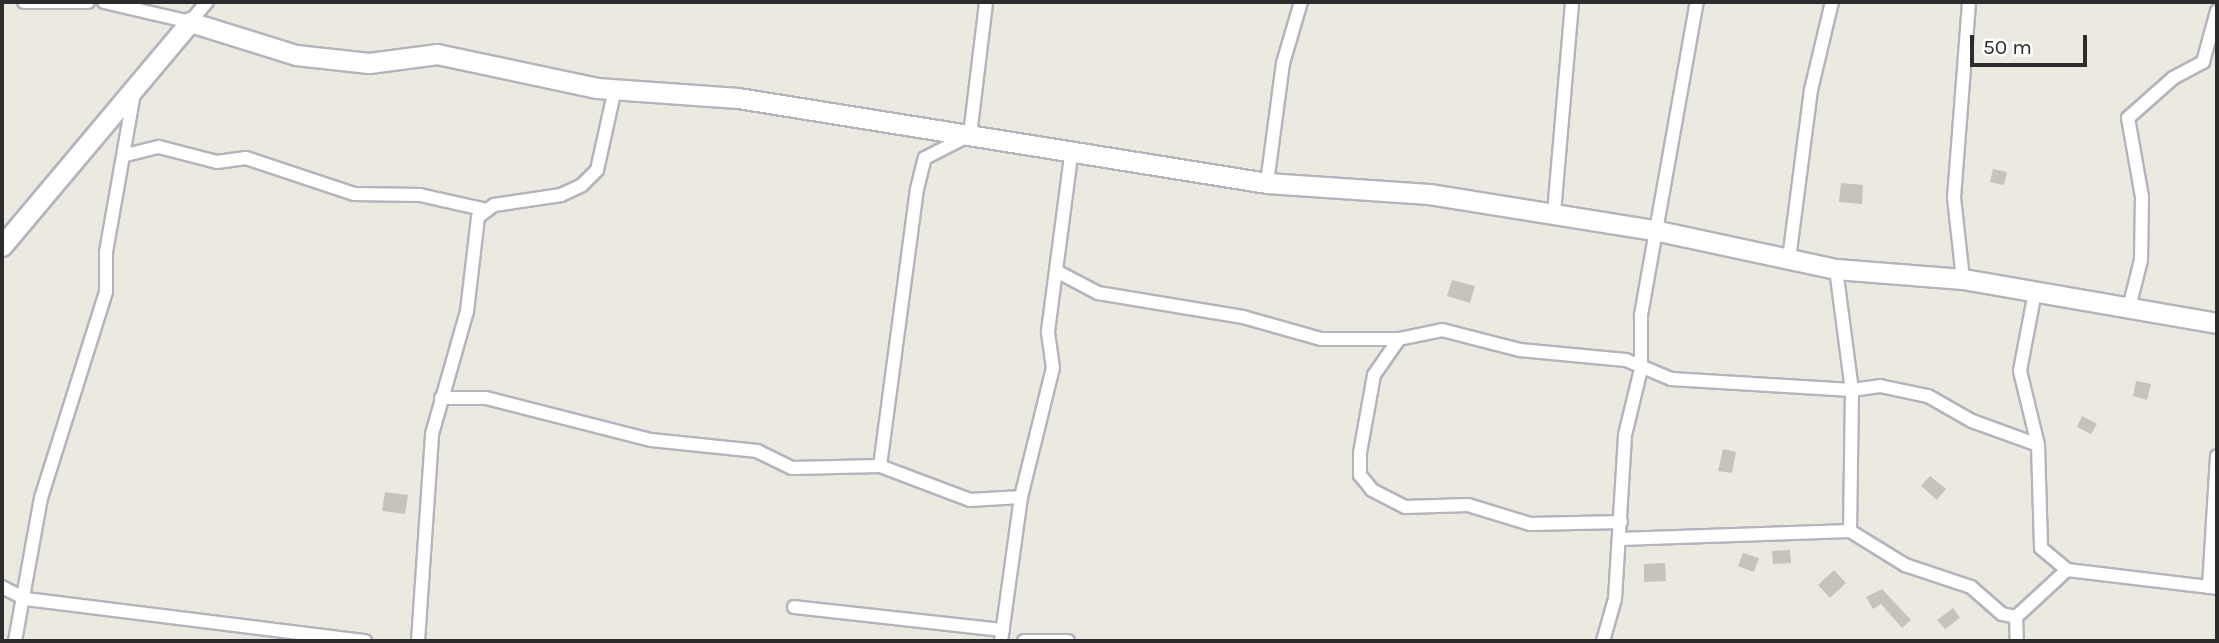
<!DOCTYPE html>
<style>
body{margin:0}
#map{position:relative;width:2219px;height:643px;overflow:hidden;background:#ece9e1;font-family:Karla,sans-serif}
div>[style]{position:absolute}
.building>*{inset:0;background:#c5c3bc}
.roads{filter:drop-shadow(2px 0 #b4b4be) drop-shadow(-2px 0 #b4b4be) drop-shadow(0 2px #b4b4be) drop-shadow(0 -2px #b4b4be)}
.street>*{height:12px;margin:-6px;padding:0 6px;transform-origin:6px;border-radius:6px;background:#fff}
.secondary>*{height:19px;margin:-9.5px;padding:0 9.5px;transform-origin:9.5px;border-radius:9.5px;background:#fff}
span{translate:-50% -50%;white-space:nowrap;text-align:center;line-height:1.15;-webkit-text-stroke:6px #fff;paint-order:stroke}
.frame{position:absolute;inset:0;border:4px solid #2c2c2c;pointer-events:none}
.scale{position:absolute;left:1970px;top:35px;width:117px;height:32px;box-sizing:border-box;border:4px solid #2c2c2c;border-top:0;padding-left:9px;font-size:21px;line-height:24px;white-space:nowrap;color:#2c2c2c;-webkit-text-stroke:5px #fff;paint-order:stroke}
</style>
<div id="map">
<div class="building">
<div style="clip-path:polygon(1993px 169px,2007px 172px,2004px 185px,1990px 182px)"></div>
<div style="clip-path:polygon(1841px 183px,1863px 185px,1862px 204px,1839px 202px)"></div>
<div style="clip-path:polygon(1452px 280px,1475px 286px,1470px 303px,1447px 296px)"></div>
<div style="clip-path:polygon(2136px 381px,2151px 384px,2147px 400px,2133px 396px)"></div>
<div style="clip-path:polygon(2082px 416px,2097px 424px,2091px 434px,2077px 427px)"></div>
<div style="clip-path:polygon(1723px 449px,1736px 452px,1732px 473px,1718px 471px)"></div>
<div style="clip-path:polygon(1930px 476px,1946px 489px,1937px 500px,1921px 486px)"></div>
<div style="clip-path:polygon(385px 492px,408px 495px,405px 514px,382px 511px)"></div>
<div style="clip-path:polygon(1790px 550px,1791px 563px,1773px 564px,1772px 551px)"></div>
<div style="clip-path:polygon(1743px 553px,1759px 558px,1754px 572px,1738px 566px)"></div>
<div style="clip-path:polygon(1665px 563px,1666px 581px,1644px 582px,1644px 564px)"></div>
<div style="clip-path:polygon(1834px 570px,1846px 583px,1830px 598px,1818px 585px)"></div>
<div style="clip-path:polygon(1882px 589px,1911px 620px,1902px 628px,1881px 604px,1873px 609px,1866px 597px)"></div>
<div style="clip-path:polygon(1953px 608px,1960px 618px,1945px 629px,1937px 620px)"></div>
</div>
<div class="roads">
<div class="street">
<div style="left:24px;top:2px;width:64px"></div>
<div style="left:104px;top:2px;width:88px;rotate:13.1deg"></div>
<div style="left:190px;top:22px;width:26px;rotate:-50deg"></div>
<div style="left:126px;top:155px;width:34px;rotate:-14deg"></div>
<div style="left:159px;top:147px;width:60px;rotate:14.5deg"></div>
<div style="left:217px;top:162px;width:29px;rotate:-8deg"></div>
<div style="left:246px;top:158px;width:114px;rotate:18.4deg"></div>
<div style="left:354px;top:194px;width:66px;rotate:0.9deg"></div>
<div style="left:420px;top:195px;width:69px;rotate:12.6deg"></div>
<div style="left:1267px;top:183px;width:121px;rotate:-82.4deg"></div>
<div style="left:1283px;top:63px;width:64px;rotate:-73.6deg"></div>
<div style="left:1554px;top:213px;width:212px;rotate:-85.1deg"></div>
<div style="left:1789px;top:259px;width:170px;rotate:-82.6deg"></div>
<div style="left:1811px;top:90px;width:90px;rotate:-76.6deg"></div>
<div style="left:1836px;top:269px;width:122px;rotate:82.5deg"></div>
<div style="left:1852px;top:390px;width:141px;rotate:90.8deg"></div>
<div style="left:1058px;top:272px;width:45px;rotate:27.7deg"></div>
<div style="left:1098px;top:293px;width:147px;rotate:9.4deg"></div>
<div style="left:1243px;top:317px;width:81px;rotate:15.8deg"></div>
<div style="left:1321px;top:339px;width:78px"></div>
<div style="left:1399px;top:339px;width:44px;rotate:-11.8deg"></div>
<div style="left:1442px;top:330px;width:81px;rotate:14.4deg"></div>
<div style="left:1520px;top:350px;width:106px;rotate:5.4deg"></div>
<div style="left:1626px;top:360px;width:49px;rotate:22.9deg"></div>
<div style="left:1671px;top:379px;width:181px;rotate:3.5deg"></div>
<div style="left:1852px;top:390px;width:28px;rotate:-8deg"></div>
<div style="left:1880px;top:386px;width:49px;rotate:11.8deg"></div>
<div style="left:1928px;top:396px;width:51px;rotate:29.6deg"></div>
<div style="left:1972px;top:421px;width:70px;rotate:20deg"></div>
<div style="left:2038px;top:445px;width:103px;rotate:88.3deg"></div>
<div style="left:2041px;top:548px;width:34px;rotate:40deg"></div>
<div style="left:2067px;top:570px;width:151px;rotate:6.8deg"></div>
<div style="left:1963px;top:279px;width:81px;rotate:-96.3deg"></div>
<div style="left:1954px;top:198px;width:197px;rotate:-85.6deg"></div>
<div style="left:2035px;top:292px;width:80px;rotate:100.8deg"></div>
<div style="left:2020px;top:371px;width:76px;rotate:76.3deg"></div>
<div style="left:2129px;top:308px;width:49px;rotate:-76deg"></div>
<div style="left:2141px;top:260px;width:63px;rotate:-89.1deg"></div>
<div style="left:2142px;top:197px;width:80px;rotate:-100deg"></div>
<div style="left:2128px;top:118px;width:60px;rotate:-41.6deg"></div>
<div style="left:2173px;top:78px;width:34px;rotate:-28deg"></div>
<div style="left:2203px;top:62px;width:53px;rotate:-74.6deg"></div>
<div style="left:1399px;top:339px;width:44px;rotate:124.8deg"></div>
<div style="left:1374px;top:375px;width:79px;rotate:100.2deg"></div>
<div style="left:1360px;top:453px;width:22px;rotate:90deg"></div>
<div style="left:1360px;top:475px;width:19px;rotate:51deg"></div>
<div style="left:1372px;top:490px;width:37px;rotate:27deg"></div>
<div style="left:1405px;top:507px;width:63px;rotate:-1.8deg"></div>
<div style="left:1468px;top:505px;width:65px;rotate:17deg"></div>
<div style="left:1530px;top:524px;width:91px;rotate:-1.3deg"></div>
<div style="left:441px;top:398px;width:45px"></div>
<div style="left:486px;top:398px;width:170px;rotate:14.3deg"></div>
<div style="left:651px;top:440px;width:107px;rotate:5.9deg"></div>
<div style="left:757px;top:451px;width:39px;rotate:26deg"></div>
<div style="left:792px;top:468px;width:88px;rotate:-1.3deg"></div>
<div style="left:880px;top:466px;width:96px;rotate:20.7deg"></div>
<div style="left:970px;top:500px;width:51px;rotate:-3.4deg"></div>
<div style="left:880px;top:466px;width:279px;rotate:-82.4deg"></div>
<div style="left:917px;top:189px;width:32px;rotate:-76deg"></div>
<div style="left:925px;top:158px;width:51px;rotate:-27.1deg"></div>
<div style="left:970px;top:135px;width:134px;rotate:-83.1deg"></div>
<div style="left:1620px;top:539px;width:230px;rotate:-2deg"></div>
<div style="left:1850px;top:531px;width:65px;rotate:31.7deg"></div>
<div style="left:1905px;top:565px;width:70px;rotate:18.4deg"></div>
<div style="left:1971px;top:587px;width:41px;rotate:41.1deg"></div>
<div style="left:2002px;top:614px;width:14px;rotate:12deg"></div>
<div style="left:2016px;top:617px;width:69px;rotate:-42.7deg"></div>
<div style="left:2px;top:587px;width:27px;rotate:27deg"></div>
<div style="left:26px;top:599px;width:342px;rotate:7.1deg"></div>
<div style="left:2209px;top:587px;width:131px;rotate:-86.5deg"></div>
<div style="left:794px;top:607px;width:210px;rotate:6.3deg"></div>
<div style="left:2016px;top:617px;width:24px;rotate:88deg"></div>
<div style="left:15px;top:641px;width:145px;rotate:-79.7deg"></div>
<div style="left:41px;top:498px;width:216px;rotate:-72.5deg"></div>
<div style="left:106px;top:292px;width:40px;rotate:-90deg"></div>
<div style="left:106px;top:252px;width:167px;rotate:-80deg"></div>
<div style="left:418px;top:641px;width:207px;rotate:-86.1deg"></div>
<div style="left:432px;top:434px;width:128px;rotate:-74.1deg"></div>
<div style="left:467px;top:311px;width:95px;rotate:-83.3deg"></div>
<div style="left:478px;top:217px;width:20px;rotate:-37deg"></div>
<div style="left:494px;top:205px;width:68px;rotate:-8.5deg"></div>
<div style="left:561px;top:195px;width:23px;rotate:-25deg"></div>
<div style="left:582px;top:185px;width:21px;rotate:-45deg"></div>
<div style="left:597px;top:170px;width:83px;rotate:-77.5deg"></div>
<div style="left:1001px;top:641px;width:145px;rotate:-82.1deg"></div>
<div style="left:1021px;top:497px;width:133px;rotate:-76.1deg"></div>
<div style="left:1053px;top:368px;width:37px;rotate:-98deg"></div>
<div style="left:1048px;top:331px;width:184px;rotate:-82.5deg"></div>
<div style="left:1024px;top:641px;width:44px"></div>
<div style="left:1603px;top:641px;width:44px;rotate:-74.1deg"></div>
<div style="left:1615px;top:599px;width:164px;rotate:-86.5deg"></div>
<div style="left:1625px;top:435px;width:68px;rotate:-76.4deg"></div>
<div style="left:1641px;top:369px;width:54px;rotate:-90deg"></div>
<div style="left:1641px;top:315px;width:318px;rotate:-79.9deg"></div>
</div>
<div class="secondary">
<div style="left:2px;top:246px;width:292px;rotate:-50deg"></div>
<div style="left:190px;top:22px;width:111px;rotate:17.3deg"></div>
<div style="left:296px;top:55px;width:73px;rotate:6.3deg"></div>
<div style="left:369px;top:63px;width:69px;rotate:-7.5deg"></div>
<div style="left:437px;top:54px;width:164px;rotate:12deg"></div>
<div style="left:597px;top:88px;width:141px;rotate:4.1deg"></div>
<div style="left:738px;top:98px;width:536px;rotate:9.13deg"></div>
<div style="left:1267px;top:183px;width:162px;rotate:3.9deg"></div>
<div style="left:1429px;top:194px;width:228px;rotate:9.1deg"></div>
<div style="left:1654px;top:230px;width:186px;rotate:12.1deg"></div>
<div style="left:1836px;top:269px;width:127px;rotate:4.5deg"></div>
<div style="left:1963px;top:279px;width:258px;rotate:9.8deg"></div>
</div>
</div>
<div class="frame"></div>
<div class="scale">50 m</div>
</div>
